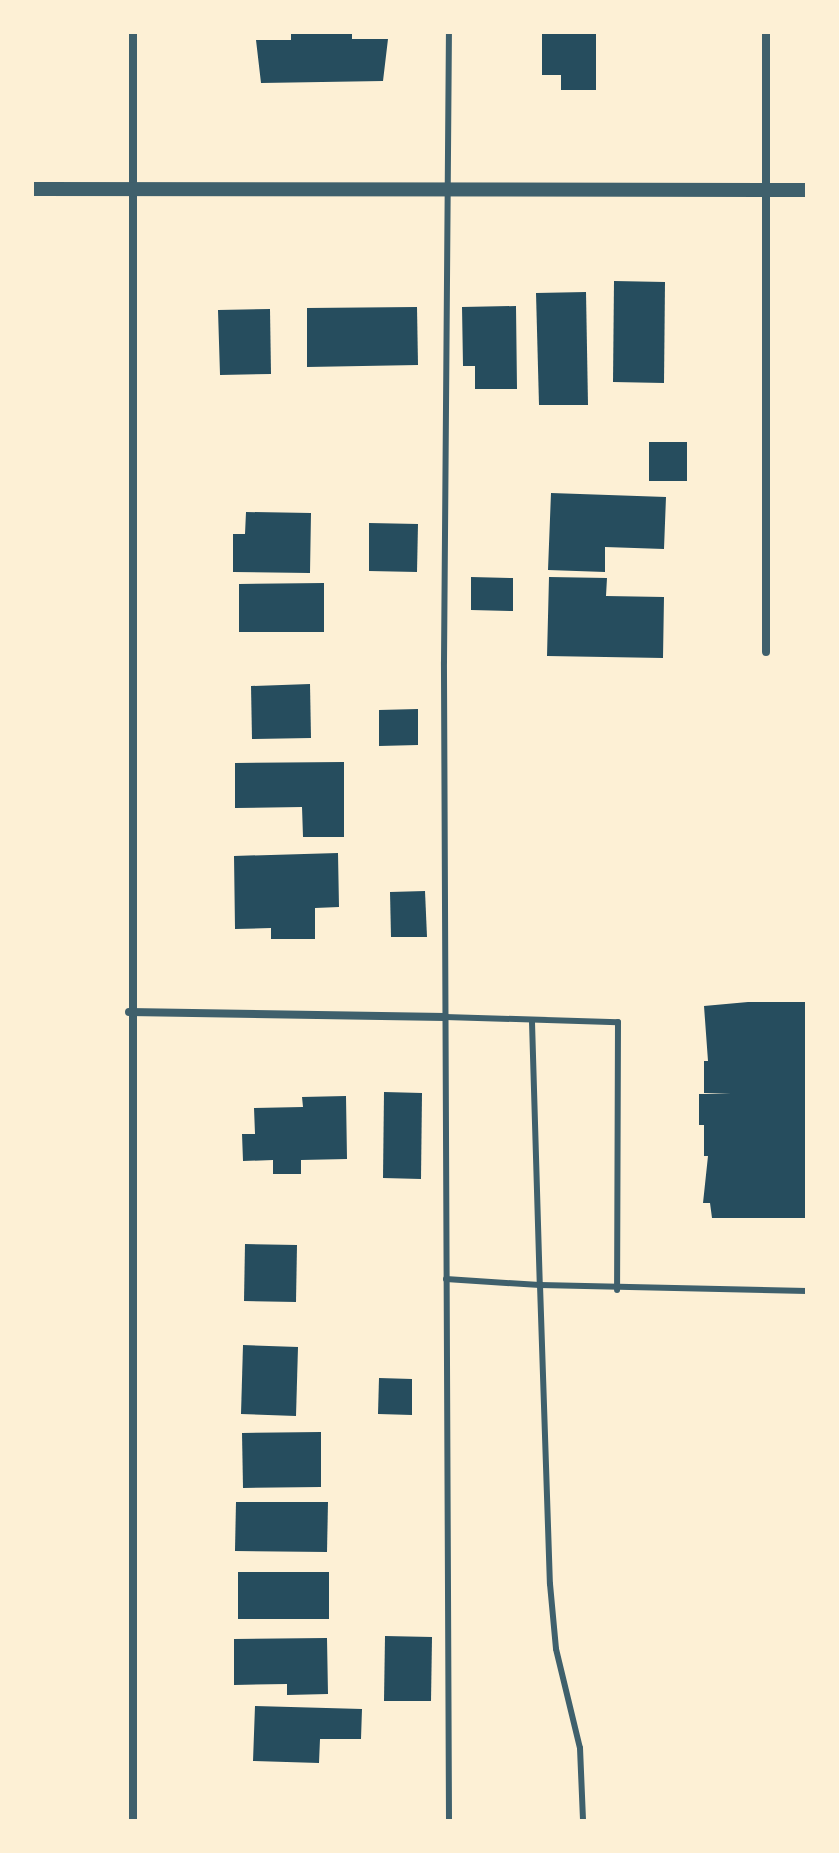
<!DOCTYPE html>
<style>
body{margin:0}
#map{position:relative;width:839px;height:1853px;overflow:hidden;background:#fdf0d5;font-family:Barlow,sans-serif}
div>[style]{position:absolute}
.building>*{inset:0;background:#264d5e}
.service>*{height:6px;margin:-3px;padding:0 3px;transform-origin:3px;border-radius:3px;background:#3f606c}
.minor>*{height:8px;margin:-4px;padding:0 4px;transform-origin:4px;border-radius:4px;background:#3f606c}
.tertiary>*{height:14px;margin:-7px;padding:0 7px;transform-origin:7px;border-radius:7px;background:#3f606c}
span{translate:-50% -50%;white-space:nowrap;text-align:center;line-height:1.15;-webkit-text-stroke:7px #fdf0d5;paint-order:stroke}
.frame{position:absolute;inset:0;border:34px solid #fdf0d5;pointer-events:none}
</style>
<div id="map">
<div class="building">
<div style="clip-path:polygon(291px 32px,352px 32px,352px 39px,388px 39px,383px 81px,261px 83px,256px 40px,291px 40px)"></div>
<div style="clip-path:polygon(542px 32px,596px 32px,596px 90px,561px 90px,561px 75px,542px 75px)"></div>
<div style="clip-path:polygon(614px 281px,665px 282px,664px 383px,613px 382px)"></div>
<div style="clip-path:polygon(586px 292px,588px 405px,539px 405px,536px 293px)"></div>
<div style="clip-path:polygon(516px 306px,517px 389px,475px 389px,475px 366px,463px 366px,462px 307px)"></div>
<div style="clip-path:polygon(417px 307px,418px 365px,307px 367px,307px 308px)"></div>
<div style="clip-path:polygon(270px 309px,271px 374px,220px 375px,218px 310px)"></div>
<div style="clip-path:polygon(649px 442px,687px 442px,687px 481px,649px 481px)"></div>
<div style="clip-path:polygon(551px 493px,666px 497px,664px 549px,605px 547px,605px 572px,548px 570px)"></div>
<div style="clip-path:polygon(246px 512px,311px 513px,310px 573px,233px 572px,233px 534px,245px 534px)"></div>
<div style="clip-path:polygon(369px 523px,418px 524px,417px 572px,369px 571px)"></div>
<div style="clip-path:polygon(471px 577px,513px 578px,513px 611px,471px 610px)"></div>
<div style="clip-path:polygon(549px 577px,607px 578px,606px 596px,664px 597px,663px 658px,547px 656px)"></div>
<div style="clip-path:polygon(324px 583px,324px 632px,239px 632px,239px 584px)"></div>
<div style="clip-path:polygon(310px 684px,311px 738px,252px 739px,251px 686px)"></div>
<div style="clip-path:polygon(418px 709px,418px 745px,379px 746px,379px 710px)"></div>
<div style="clip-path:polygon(344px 762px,344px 837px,303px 837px,302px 807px,235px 808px,235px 763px)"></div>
<div style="clip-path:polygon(338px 853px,339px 907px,315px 908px,315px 939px,271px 939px,271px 928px,235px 929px,234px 856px)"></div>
<div style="clip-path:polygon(425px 891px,427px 937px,391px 937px,390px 892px)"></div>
<div style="clip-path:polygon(748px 1002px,807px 1002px,807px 1218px,712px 1218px,710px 1203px,703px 1203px,708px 1156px,704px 1156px,704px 1125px,699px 1125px,699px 1094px,731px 1094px,704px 1093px,704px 1061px,708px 1061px,704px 1006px)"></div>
<div style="clip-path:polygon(384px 1092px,422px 1093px,421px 1179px,383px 1178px)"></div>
<div style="clip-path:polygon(346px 1096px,347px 1159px,301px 1160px,301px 1174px,273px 1174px,273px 1160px,243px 1161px,242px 1134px,255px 1134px,254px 1108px,303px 1107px,302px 1097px)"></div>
<div style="clip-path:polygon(245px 1244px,297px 1245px,296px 1302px,244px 1301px)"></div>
<div style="clip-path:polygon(243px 1345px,298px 1347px,296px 1416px,241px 1414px)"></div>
<div style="clip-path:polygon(379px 1378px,412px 1379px,412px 1415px,378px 1414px)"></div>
<div style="clip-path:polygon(321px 1432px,321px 1487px,243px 1488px,242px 1433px)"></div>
<div style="clip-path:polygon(236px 1502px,328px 1502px,327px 1552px,235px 1551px)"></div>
<div style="clip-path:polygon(238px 1572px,329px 1572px,329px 1619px,238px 1619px)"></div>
<div style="clip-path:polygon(385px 1636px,432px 1637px,431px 1701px,384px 1701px)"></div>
<div style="clip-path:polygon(327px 1638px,328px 1694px,287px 1695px,287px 1684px,234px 1685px,234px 1639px)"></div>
<div style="clip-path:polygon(255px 1706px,362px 1709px,361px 1739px,320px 1739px,319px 1763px,253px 1761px)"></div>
</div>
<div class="service">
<div style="left:445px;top:1017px;width:173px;rotate:1.7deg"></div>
<div style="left:618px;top:1022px;width:268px;rotate:90.2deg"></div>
<div style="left:532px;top:1022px;width:263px;rotate:88.3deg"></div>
<div style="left:540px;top:1285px;width:267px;rotate:1.3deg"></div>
<div style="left:446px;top:1279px;width:94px;rotate:3.7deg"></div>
<div style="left:540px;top:1285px;width:299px;rotate:88.1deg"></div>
<div style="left:550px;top:1584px;width:65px;rotate:84.7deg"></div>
<div style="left:556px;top:1649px;width:102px;rotate:76.4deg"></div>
<div style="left:580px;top:1748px;width:73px;rotate:87.6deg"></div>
<div style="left:449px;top:1821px;width:1159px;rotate:-90.25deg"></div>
<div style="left:444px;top:662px;width:630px;rotate:-89.55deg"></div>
</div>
<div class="minor">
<div style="left:133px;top:32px;width:1789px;rotate:90deg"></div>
<div style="left:766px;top:652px;width:620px;rotate:-90deg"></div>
<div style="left:129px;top:1012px;width:316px;rotate:0.9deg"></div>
</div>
<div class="tertiary">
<div style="left:32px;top:189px;width:775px;rotate:0.07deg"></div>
</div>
<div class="frame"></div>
</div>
